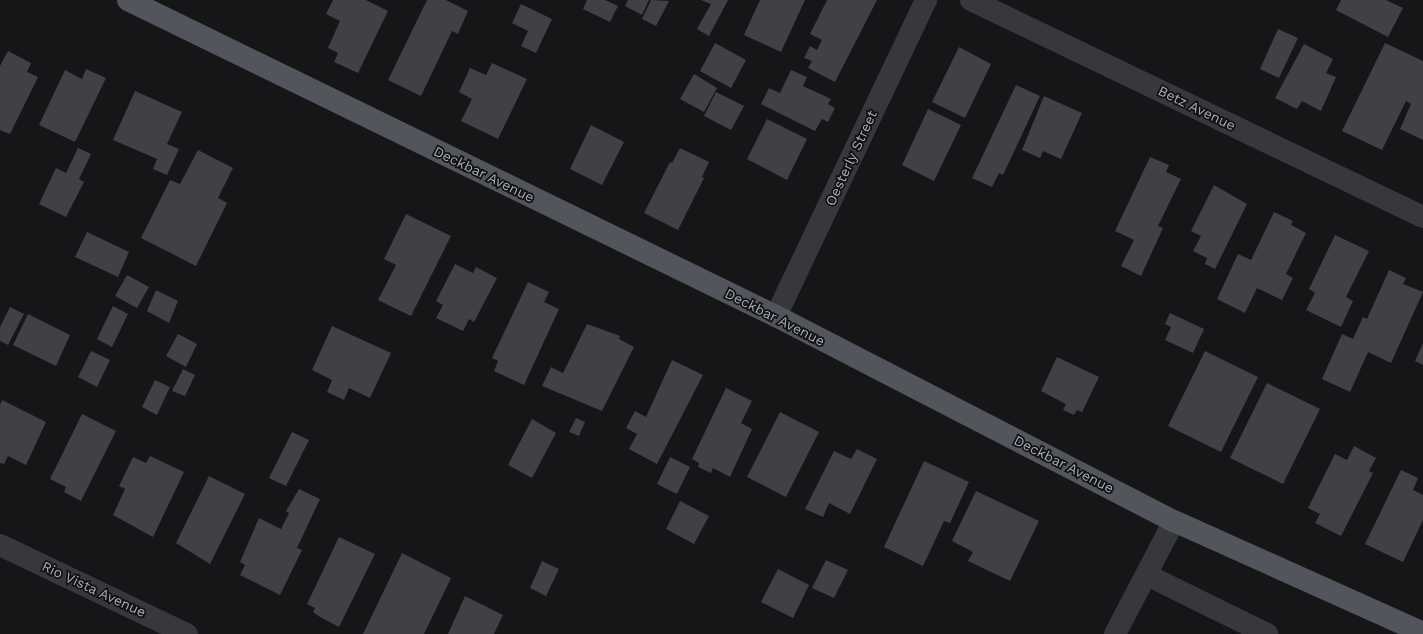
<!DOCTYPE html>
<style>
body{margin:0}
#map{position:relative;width:1423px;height:634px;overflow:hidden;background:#161618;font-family:"Work Sans",sans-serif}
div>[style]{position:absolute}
.building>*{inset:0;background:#404145}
.minor>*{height:22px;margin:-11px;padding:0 11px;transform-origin:11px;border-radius:11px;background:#37383d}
.major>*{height:22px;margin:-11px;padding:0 11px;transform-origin:11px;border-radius:11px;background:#53555c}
span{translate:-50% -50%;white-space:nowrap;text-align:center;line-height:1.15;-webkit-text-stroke:3.5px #111113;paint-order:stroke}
.street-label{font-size:14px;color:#a8adb8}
</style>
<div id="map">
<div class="building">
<div style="clip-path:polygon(333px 0,366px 0,388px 11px,358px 73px,334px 62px,338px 53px,328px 48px,340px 21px,326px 14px)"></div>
<div style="clip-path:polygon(427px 0,446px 0,468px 11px,458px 34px,452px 31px,421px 96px,388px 80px)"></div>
<div style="clip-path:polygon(587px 0,605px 0,618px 6px,610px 22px,583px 9px)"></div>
<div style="clip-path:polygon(628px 0,649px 0,642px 15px,625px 6px)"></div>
<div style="clip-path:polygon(651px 0,669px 1px,656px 26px,642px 19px)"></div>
<div style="clip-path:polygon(701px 0,728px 0,709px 36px,697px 29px,711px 4px)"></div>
<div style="clip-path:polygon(760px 0,805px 0,781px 52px,744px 35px)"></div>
<div style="clip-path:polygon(827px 0,877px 0,835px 82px,808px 68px,812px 61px,804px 58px,810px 46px,817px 50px,822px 40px,810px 34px)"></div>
<div style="clip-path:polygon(1341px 0,1386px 0,1403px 8px,1388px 37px,1336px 10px)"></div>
<div style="clip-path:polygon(521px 4px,552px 19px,536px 53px,521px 46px,528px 31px,512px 23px)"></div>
<div style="clip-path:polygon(1278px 29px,1298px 38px,1279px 78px,1260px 69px)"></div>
<div style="clip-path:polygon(715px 43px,746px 60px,731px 88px,700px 71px)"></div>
<div style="clip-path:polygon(1385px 43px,1423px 61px,1423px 140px,1400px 129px,1411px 104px,1406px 101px,1382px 150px,1342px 131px)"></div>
<div style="clip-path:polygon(1304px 44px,1333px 59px,1326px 73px,1336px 77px,1321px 111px,1302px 101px,1297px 109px,1275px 98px)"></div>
<div style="clip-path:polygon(959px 47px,991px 64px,965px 118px,932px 102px)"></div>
<div style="clip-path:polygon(8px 51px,31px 63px,27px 72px,38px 77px,10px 134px,0 130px,0 66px)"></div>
<div style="clip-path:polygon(492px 63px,527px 79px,498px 139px,461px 121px,472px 99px,459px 92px,470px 68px,486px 75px)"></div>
<div style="clip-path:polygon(86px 69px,106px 78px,75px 142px,39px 125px,65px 70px,82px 79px)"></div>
<div style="clip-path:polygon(791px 70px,807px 77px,803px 86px,831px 99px,828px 104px,835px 108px,828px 122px,822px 119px,815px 131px,761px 104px,769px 88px,780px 93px)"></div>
<div style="clip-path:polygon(694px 74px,717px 88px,704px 112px,680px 99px)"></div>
<div style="clip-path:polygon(1016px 85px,1040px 96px,1003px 175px,999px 173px,992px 187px,972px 178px)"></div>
<div style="clip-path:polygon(135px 91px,182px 112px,167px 144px,179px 149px,167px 175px,153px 169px,157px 159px,113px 140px)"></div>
<div style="clip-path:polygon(716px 92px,744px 106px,731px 130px,704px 116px)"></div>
<div style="clip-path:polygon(1044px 96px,1082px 113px,1061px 159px,1043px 151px,1040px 158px,1022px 150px)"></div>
<div style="clip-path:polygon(928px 109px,961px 125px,934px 181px,902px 165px)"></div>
<div style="clip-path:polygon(767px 119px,807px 139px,787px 180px,747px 159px)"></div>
<div style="clip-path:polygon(591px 125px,624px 142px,602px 185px,570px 169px)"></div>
<div style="clip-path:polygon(78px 148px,91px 154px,79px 179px,84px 182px,66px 217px,39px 204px,56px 168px,66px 173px)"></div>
<div style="clip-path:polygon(680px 148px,709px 162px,702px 177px,704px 178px,678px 230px,644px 213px,670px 162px,672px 163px)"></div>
<div style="clip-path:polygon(198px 150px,233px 168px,218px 198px,227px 203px,196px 266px,141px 238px,170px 180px,180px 184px)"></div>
<div style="clip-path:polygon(1150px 157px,1169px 165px,1166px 172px,1181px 179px,1158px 226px,1163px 228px,1141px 276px,1121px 266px,1134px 240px,1115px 231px)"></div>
<div style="clip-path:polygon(1214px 185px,1247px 204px,1215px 269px,1205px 264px,1207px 258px,1193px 251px,1201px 236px,1191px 231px)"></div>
<div style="clip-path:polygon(1274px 212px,1293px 221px,1291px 225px,1306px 233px,1286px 274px,1293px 278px,1282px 300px,1257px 288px,1245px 313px,1217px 299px,1238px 254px,1251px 260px)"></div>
<div style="clip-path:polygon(406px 214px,451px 236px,411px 316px,378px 300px,396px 265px,384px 259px)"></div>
<div style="clip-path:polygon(87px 232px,129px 252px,118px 277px,75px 257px)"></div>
<div style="clip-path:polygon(1335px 235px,1369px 251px,1346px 297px,1353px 301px,1341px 327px,1306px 310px,1315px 293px,1309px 289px)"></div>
<div style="clip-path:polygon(455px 264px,473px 273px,476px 267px,497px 278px,474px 322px,469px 319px,463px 331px,436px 318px,443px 305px,436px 301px)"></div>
<div style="clip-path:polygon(1389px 270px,1406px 278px,1403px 284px,1423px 292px,1391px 363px,1368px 352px,1350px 392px,1322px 379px,1342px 334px,1353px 339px,1363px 317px,1367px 319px)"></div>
<div style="clip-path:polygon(127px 275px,149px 287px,137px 308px,115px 296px)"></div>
<div style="clip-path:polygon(528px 282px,549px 292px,544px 302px,559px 309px,524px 385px,494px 371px,498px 361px,492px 358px)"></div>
<div style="clip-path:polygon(156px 290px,178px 301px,169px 323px,147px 311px)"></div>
<div style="clip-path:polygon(113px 306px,128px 314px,112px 347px,97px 339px)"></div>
<div style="clip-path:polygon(10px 307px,24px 314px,8px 345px,0 341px,0 327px)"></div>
<div style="clip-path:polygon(1170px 313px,1204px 329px,1193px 353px,1165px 340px,1171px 327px,1165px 324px)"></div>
<div style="clip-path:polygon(28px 314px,70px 335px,56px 366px,13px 345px)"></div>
<div style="clip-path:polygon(587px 324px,620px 336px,619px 339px,634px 347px,602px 411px,542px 386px,551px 367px,563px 373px)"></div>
<div style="clip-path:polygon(332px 326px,391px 353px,370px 398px,349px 388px,344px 400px,327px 392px,332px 380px,312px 370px)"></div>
<div style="clip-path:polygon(178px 334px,197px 344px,186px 367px,166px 356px)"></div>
<div style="clip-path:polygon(1423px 343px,1423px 365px,1415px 361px)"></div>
<div style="clip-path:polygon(91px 351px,110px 360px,97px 387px,78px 377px)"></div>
<div style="clip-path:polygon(1205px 351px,1258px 377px,1221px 452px,1168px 426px)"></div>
<div style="clip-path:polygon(1057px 357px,1099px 377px,1082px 412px,1077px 410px,1074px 415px,1063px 410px,1066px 404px,1041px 391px)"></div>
<div style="clip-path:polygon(672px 360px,703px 375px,657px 464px,629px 449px,637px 434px,626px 428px,635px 411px,646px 417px)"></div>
<div style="clip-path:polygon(183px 369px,195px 375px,185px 396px,172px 391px)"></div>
<div style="clip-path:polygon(155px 380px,170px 387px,157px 415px,142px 407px)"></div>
<div style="clip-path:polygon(1267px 383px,1320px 409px,1283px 484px,1230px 458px)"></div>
<div style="clip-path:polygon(726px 388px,752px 401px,741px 423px,752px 429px,730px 477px,713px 468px,711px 473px,698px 467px,699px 463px,692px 459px)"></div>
<div style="clip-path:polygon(2px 400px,46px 422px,26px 465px,8px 456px,4px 464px,0 463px,0 405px)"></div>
<div style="clip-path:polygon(780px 412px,819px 432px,786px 497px,747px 477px)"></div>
<div style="clip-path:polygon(82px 414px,116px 431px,81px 501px,64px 492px,66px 487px,50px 479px)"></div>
<div style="clip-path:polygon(576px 418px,585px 422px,579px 436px,569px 432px)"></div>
<div style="clip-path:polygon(532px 419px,556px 433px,532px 478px,508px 465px)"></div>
<div style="clip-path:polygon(292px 432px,309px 440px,286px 486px,269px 478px)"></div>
<div style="clip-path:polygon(1354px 446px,1376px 458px,1369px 471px,1373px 473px,1341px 536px,1315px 523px,1320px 514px,1308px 508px,1335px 454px,1347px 460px)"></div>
<div style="clip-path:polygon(857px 449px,877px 459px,850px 514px,829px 503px,823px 517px,805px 509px,834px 451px,851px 459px)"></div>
<div style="clip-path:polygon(150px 456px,184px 472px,153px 537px,113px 515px,125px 489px,119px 486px,133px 457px,146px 463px)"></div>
<div style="clip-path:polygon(670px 457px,690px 467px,677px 494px,657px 484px)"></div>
<div style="clip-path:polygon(924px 461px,969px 482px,950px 523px,944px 521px,923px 566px,884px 547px)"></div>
<div style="clip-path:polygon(1401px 470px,1418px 478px,1413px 490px,1423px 495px,1423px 520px,1403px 562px,1365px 544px)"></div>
<div style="clip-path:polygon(209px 476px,245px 494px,210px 564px,176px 543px)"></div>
<div style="clip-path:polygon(299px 489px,320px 499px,297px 548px,302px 550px,280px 595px,240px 575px,245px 565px,240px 562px,259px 518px,281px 529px,289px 513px,286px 511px)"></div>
<div style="clip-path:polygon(976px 491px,1039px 521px,1010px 581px,968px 561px,973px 552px,952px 541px)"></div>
<div style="clip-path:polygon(680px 501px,709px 516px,694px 544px,666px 529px)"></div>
<div style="clip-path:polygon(339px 537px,375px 554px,339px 627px,320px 617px,313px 612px,315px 608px,307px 604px)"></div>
<div style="clip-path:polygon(402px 553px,451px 578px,424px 634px,363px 634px)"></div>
<div style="clip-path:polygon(826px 560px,848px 570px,834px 598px,812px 588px)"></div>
<div style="clip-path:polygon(542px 561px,559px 569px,546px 596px,530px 588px)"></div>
<div style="clip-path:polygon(778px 569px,809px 585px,793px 618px,761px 602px)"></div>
<div style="clip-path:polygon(465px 596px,503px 615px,494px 634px,448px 634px)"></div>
</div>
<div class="minor">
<div style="left:971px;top:0;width:501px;rotate:25.65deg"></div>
<div style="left:776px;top:316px;width:350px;rotate:-64.6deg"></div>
<div style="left:0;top:545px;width:207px;rotate:25.5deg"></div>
<div style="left:1147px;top:575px;width:134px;rotate:26.2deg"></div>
<div style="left:1115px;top:634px;width:127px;rotate:-62.4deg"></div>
</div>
<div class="major">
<div style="left:128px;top:0;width:721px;rotate:26deg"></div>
<div style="left:776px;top:316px;width:448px;rotate:27.3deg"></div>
<div style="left:1174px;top:521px;width:273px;rotate:24.2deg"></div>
</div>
<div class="street-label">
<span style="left:1197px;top:108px;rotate:26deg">Betz Avenue</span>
<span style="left:851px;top:158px;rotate:-65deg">Oesterly Street</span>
<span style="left:484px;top:174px;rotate:26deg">Deckbar Avenue</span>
<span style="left:775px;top:317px;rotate:27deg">Deckbar Avenue</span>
<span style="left:1064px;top:464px;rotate:27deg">Deckbar Avenue</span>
<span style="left:94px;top:589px;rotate:25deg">Rio Vista Avenue</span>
</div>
</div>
